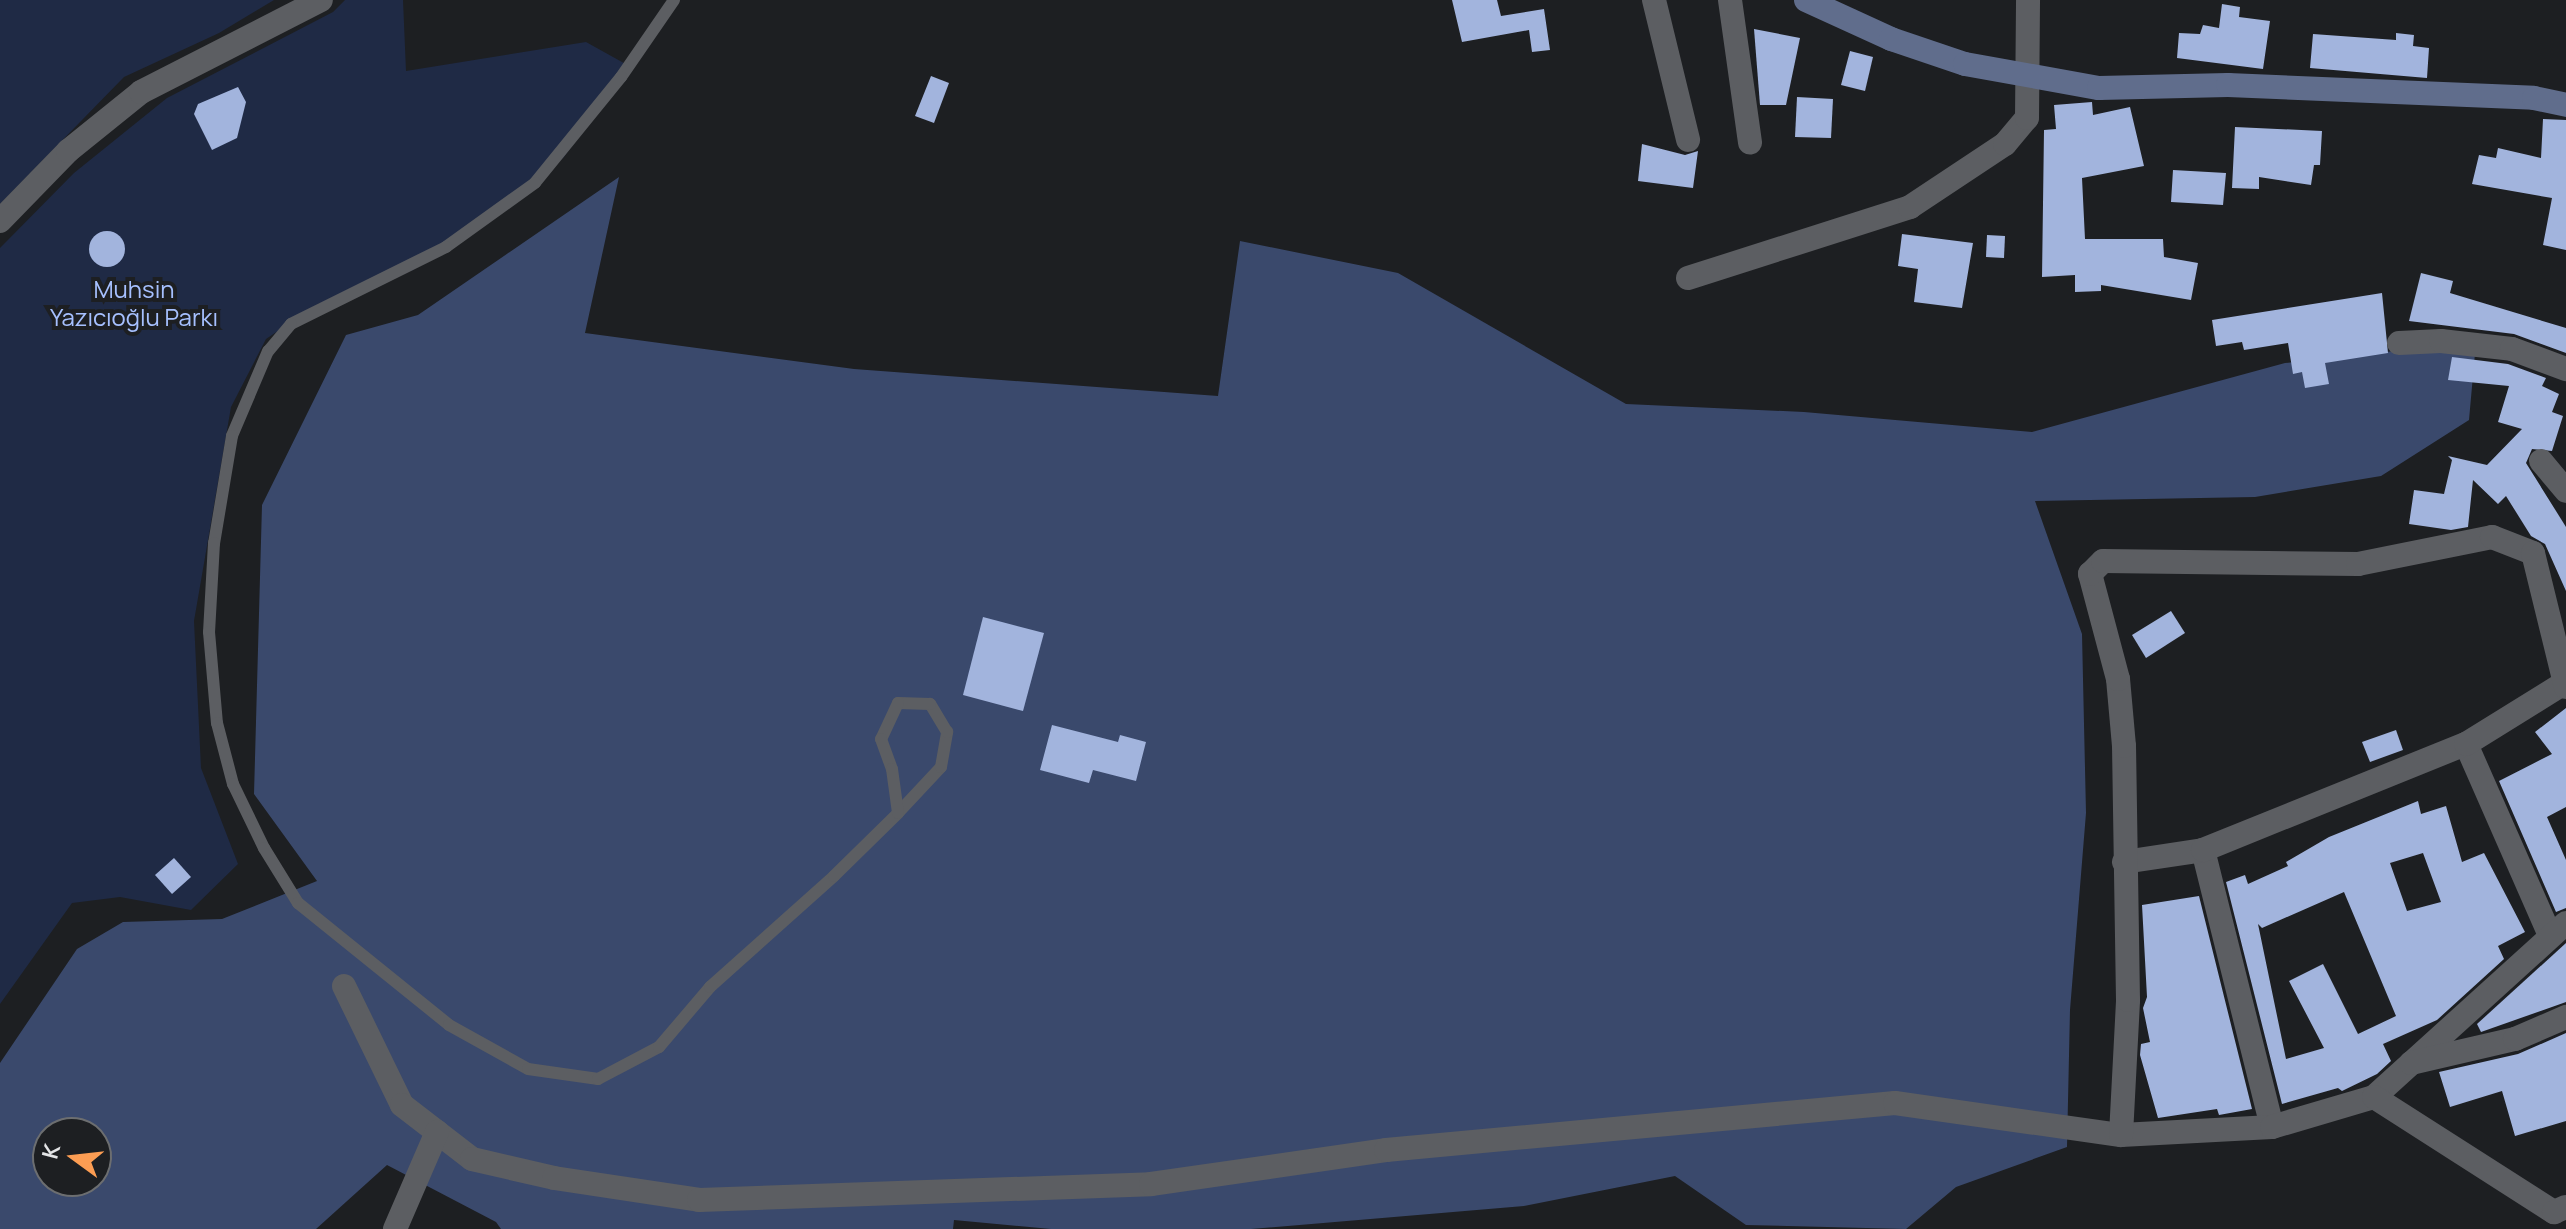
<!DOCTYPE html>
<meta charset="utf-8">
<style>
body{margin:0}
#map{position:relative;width:2566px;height:1229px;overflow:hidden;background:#1d1f22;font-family:Manrope,sans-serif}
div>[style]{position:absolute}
.green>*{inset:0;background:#1f2a45}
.forest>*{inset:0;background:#3a496c}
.building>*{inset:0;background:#a2b4dd}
.round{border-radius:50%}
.lane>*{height:12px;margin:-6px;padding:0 6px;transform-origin:6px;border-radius:6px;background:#5c5e62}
.street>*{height:24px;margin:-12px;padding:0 12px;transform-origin:12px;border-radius:12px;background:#5c5e62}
.secondary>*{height:24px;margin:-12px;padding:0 12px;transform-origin:12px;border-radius:12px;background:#606d8c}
span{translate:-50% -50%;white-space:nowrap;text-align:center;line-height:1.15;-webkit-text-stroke:8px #1d1f22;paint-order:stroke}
.park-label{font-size:24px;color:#a6c0fe}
.north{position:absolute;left:32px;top:1117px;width:80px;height:80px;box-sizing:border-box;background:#1d1f22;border:2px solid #6c6e70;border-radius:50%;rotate:285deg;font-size:22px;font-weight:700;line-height:32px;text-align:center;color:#e3e4e6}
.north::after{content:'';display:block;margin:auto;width:28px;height:36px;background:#fc9d53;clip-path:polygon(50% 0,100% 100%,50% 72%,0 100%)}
</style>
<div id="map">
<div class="green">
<div style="clip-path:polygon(0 0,274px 0,219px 33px,124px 77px,0 204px)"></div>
<div style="clip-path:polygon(345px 0,403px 0,406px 71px,586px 42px,631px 67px,563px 158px,413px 270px,318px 304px,266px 339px,231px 407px,194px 621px,201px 768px,238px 864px,191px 910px,120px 897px,72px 903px,0 1004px,0 248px,74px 173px,167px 98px,333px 12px)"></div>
</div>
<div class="forest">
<div style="clip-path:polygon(evenodd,619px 177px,585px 333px,854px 369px,1218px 396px,1240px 241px,1398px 273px,1626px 404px,1804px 412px,2032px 432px,2285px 363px,2476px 342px,2469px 420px,2381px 476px,2255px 497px,2035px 501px,2082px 634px,2086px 813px,2070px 1010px,2067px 1147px,1956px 1187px,1906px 1229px,1746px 1225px,1675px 1176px,1524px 1206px,1251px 1229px,1051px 1229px,954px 1220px,953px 1229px,501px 1229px,496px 1222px,387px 1165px,316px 1229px,0 1229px,0 1063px,77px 949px,123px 922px,222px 919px,317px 881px,254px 794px,262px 505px,346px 335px,418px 315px,619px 177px,48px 1133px,96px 1133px,96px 1181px,48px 1181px,48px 1133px)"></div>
</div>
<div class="building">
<div style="clip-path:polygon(1452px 0,1497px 0,1501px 16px,1544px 9px,1550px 50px,1532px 52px,1529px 30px,1462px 42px)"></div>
<div style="clip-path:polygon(2222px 4px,2240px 7px,2239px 17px,2270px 21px,2263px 69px,2177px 58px,2179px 33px,2200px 34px,2203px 25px,2219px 28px)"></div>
<div style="clip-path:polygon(1754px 29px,1800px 38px,1786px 105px,1760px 105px)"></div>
<div style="clip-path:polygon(2396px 33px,2414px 35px,2413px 46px,2429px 48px,2427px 78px,2310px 68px,2313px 34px,2396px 40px)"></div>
<div style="clip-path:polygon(1850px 51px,1873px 57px,1865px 91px,1841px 85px)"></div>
<div style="clip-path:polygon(931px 76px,949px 83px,934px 123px,915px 116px)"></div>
<div style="clip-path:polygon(238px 87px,246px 102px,237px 138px,212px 150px,194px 114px,198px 104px)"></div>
<div style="clip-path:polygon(1797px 97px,1833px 99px,1831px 138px,1795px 137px)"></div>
<div style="clip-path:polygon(2092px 102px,2093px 115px,2130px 107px,2144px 166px,2082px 178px,2085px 239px,2163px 239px,2164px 257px,2198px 263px,2191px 300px,2101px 285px,2101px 291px,2075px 292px,2075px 275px,2042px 277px,2044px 130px,2056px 129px,2054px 105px)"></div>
<div style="clip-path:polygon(2543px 119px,2566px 120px,2566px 250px,2543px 245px,2552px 198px,2472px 184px,2479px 155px,2496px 158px,2498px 148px,2541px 158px)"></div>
<div style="clip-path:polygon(2235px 127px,2322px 131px,2320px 165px,2314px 165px,2311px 185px,2259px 177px,2259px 189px,2232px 188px)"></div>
<div style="clip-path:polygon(1642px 144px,1685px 155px,1698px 151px,1693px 188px,1638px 181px)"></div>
<div style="clip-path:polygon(2173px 170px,2226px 173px,2223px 205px,2171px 202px)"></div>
<div class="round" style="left:89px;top:231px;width:36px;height:36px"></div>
<div style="clip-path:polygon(1902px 234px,1973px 243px,1962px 308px,1914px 302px,1918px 269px,1898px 266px)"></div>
<div style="clip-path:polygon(1987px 235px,2005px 236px,2004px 258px,1986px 257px)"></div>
<div style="clip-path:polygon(2421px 273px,2453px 281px,2450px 293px,2566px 328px,2566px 353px,2514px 334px,2409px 321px)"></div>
<div style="clip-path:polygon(2382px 293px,2388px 353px,2325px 363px,2329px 384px,2305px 388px,2302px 372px,2293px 374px,2288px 343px,2244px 350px,2242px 342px,2216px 346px,2212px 320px)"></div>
<div style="clip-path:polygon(2452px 357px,2508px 364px,2546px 378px,2542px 386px,2559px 394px,2552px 412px,2563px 416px,2552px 451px,2532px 449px,2526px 463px,2566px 527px,2566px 591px,2545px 544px,2531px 536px,2506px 496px,2498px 504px,2473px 480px,2468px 527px,2451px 530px,2409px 524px,2414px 490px,2444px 494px,2452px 460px,2448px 456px,2487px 465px,2522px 429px,2498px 422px,2509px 386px,2448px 380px)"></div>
<div style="clip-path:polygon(2171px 611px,2185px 633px,2146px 658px,2132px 635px)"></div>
<div style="clip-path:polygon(983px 617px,1044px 633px,1023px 711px,963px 695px)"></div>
<div style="clip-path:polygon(2566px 708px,2566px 807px,2547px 817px,2566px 860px,2566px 908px,2556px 912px,2499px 781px,2552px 754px,2535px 732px)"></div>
<div style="clip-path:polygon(1052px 725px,1118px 742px,1120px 735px,1146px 742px,1136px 781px,1093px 770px,1089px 783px,1040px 770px)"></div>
<div style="clip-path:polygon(2396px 730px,2403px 750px,2370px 762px,2362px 742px)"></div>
<div style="clip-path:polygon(evenodd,2418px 801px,2421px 814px,2446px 806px,2462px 862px,2484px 853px,2525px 932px,2498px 946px,2504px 959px,2437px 1020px,2383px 1044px,2391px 1061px,2377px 1074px,2342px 1091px,2338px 1088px,2282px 1104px,2226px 882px,2245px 875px,2248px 884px,2288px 866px,2286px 862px,2329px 837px,2418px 801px,2423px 853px,2441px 902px,2407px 911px,2390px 863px,2423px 853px,2418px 801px,2344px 892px,2396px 1016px,2358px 1034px,2323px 964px,2289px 981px,2324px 1048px,2286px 1059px,2258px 924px,2262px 928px,2344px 892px)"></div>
<div style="clip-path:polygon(174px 858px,191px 877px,172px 894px,155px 875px)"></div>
<div style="clip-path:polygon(2199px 896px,2252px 1109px,2219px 1115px,2217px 1109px,2158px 1118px,2140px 1055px,2141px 1044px,2150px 1042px,2143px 1008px,2147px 997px,2142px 905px)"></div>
<div style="clip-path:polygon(2566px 943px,2566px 1002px,2481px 1032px,2477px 1024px)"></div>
<div style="clip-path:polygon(2566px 1033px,2566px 1121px,2515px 1136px,2502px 1091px,2450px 1107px,2439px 1072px,2518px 1054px)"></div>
</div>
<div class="lane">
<div style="left:674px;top:0;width:93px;rotate:124.5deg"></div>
<div style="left:621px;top:77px;width:136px;rotate:129.1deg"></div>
<div style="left:535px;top:183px;width:110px;rotate:144.3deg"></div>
<div style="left:446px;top:247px;width:173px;rotate:153.6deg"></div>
<div style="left:291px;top:324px;width:35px;rotate:130deg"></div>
<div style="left:268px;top:351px;width:92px;rotate:113deg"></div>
<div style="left:232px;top:436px;width:109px;rotate:99.5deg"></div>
<div style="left:214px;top:543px;width:89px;rotate:93.2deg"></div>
<div style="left:209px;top:632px;width:91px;rotate:85deg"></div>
<div style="left:217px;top:723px;width:63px;rotate:75.3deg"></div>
<div style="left:233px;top:784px;width:71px;rotate:64.2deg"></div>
<div style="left:264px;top:848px;width:65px;rotate:58.3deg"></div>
<div style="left:298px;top:903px;width:194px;rotate:38.9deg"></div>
<div style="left:449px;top:1025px;width:90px;rotate:29.1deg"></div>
<div style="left:528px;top:1069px;width:71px;rotate:8.1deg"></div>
<div style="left:598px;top:1079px;width:69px;rotate:-27.7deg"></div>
<div style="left:659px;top:1047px;width:79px;rotate:-49.6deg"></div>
<div style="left:710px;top:987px;width:166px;rotate:-41.8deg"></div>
<div style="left:834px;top:876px;width:90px;rotate:-44.5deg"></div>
<div style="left:898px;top:813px;width:63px;rotate:-46.9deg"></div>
<div style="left:941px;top:767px;width:36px;rotate:-80deg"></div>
<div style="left:947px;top:732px;width:33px;rotate:-121deg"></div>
<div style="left:930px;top:704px;width:32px;rotate:-178deg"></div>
<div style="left:898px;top:703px;width:40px;rotate:115deg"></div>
<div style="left:881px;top:739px;width:32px;rotate:70deg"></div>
<div style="left:892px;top:769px;width:44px;rotate:82.2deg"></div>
</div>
<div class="street">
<div style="left:1654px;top:0;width:144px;rotate:76.3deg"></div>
<div style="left:1730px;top:0;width:144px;rotate:82deg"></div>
<div style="left:0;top:221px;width:98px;rotate:-45.8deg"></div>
<div style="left:68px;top:151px;width:94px;rotate:-38.9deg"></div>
<div style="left:141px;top:92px;width:202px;rotate:-27.1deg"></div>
<div style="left:1688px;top:278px;width:233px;rotate:-17.7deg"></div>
<div style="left:1910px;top:207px;width:114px;rotate:-33.6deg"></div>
<div style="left:2005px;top:144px;width:34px;rotate:-50deg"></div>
<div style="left:2027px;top:118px;width:118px;rotate:-89.5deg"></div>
<div style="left:2399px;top:343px;width:42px;rotate:-2.7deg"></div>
<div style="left:2441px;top:341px;width:71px;rotate:6.4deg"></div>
<div style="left:2512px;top:349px;width:58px;rotate:20.3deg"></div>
<div style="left:2541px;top:461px;width:39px;rotate:50deg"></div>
<div style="left:2466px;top:744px;width:209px;rotate:66.3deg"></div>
<div style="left:2203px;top:850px;width:285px;rotate:76deg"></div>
<div style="left:2124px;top:862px;width:80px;rotate:-8.6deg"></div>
<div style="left:2203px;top:850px;width:284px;rotate:-22deg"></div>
<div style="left:2466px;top:744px;width:118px;rotate:-31.8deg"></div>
<div style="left:344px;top:986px;width:132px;rotate:64deg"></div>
<div style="left:402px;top:1105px;width:88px;rotate:37.6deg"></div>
<div style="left:472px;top:1159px;width:84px;rotate:13deg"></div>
<div style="left:554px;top:1178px;width:147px;rotate:8.6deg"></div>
<div style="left:699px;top:1200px;width:452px;rotate:-2deg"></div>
<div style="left:1151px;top:1184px;width:237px;rotate:-8.2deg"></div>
<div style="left:1386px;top:1150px;width:511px;rotate:-5.28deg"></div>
<div style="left:1895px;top:1103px;width:228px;rotate:8.1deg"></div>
<div style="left:2121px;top:1135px;width:151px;rotate:-3deg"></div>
<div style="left:2272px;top:1127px;width:106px;rotate:-16.4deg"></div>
<div style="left:2374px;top:1097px;width:259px;rotate:-42.2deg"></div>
<div style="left:2411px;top:1063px;width:107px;rotate:-13deg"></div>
<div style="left:2515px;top:1039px;width:56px;rotate:-23.3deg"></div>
<div style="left:2374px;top:1097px;width:214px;rotate:32.6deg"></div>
<div style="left:2554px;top:1212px;width:13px;rotate:-23deg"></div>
<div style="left:2121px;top:1135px;width:135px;rotate:-87deg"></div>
<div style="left:2128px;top:1000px;width:254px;rotate:-90.9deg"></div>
<div style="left:2124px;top:746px;width:67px;rotate:-95.1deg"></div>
<div style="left:2118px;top:679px;width:109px;rotate:-104.9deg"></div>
<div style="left:2090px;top:574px;width:18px;rotate:-45deg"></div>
<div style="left:2103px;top:561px;width:255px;rotate:0.7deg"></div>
<div style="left:2358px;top:564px;width:137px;rotate:-11.4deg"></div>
<div style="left:2492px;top:537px;width:44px;rotate:21.3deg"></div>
<div style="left:2533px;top:553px;width:138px;rotate:76.2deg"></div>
<div style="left:395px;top:1229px;width:106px;rotate:-66.6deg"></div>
</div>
<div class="secondary">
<div style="left:1806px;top:0;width:94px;rotate:24.6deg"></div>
<div style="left:1891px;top:39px;width:78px;rotate:18.7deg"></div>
<div style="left:1965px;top:64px;width:136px;rotate:10.2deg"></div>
<div style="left:2099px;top:88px;width:129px;rotate:-1.3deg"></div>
<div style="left:2228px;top:85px;width:306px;rotate:2.4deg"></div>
<div style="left:2534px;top:98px;width:33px;rotate:12deg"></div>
</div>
<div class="park-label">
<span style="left:134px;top:303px">Muhsin<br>Yazıcıoğlu Parkı</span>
</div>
<div class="north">K</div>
</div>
